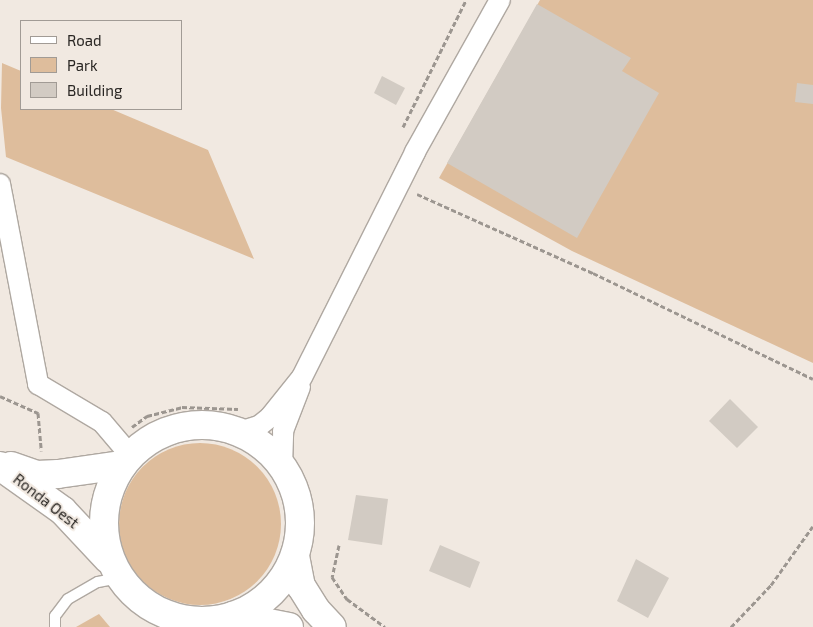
<!DOCTYPE html>
<style>
body{margin:0}
#map{position:relative;width:813px;height:627px;overflow:hidden;background:#f1e9e1;font-family:"Exo 2",sans-serif}
div>[style]{position:absolute}
.green>*{inset:0;background:#debd9c}
.round{border-radius:50%}
.building>*{inset:0;background:#d2cbc3}
.path>*{height:3px;margin-top:-1.5px;transform-origin:0;background:repeating-linear-gradient(90deg,#9c9690 0 5px,transparent 0 7.5px)}
.roads{filter:drop-shadow(1px 0 #afa8a1) drop-shadow(-1px 0 #afa8a1) drop-shadow(0 1px #afa8a1) drop-shadow(0 -1px #afa8a1)}
.lane>*{height:10px;margin:-5px;padding:0 5px;transform-origin:5px;border-radius:5px;background:#fff}
.street>*{height:20px;margin:-10px;padding:0 10px;transform-origin:10px;border-radius:10px;background:#fff}
.secondary>*{height:28px;margin:-14px;padding:0 14px;transform-origin:14px;border-radius:14px;background:#fff}
.secondary>.ring{margin:-14px;padding:0;box-sizing:content-box;background:none;border:28px solid #fff;border-radius:50%}
span{translate:-50% -50%;white-space:nowrap;text-align:center;line-height:1.15;-webkit-text-stroke:4px #f1e9e1;paint-order:stroke}
.street-label{font-size:15px;color:#282522}
.legend{position:absolute;left:20px;top:20px;width:162px;height:90px;box-sizing:border-box;background:#f1e9e1;border:1px solid #a19b95;margin:0;padding:6px 9px;list-style:none;font-size:15px;color:#282522}
.legend li{display:flex;align-items:center;gap:10px;height:25px}
.legend b{width:25px;border:1px solid #a19b95}
</style>
<div id="map">
<div class="green">
<div style="clip-path:polygon(540px 0,813px 0,813px 363px,572px 251px,439px 178px)"></div>
<div style="clip-path:polygon(2px 63px,21px 71px,21px 109px,111px 109px,208px 150px,254px 259px,6px 157px,1px 108px)"></div>
<div class="round" style="left:119px;top:443px;width:162px;height:162px"></div>
<div style="clip-path:polygon(99px 614px,110px 627px,76px 627px)"></div>
</div>
<div class="building">
<div style="clip-path:polygon(537px 4px,631px 58px,622px 71px,659px 93px,577px 238px,447px 163px)"></div>
<div style="clip-path:polygon(382px 76px,405px 88px,396px 105px,374px 93px)"></div>
<div style="clip-path:polygon(797px 83px,813px 85px,813px 104px,795px 102px)"></div>
<div style="clip-path:polygon(730px 399px,758px 427px,737px 448px,709px 421px)"></div>
<div style="clip-path:polygon(356px 495px,388px 499px,382px 545px,348px 540px)"></div>
<div style="clip-path:polygon(440px 545px,480px 562px,470px 588px,429px 571px)"></div>
<div style="clip-path:polygon(636px 559px,669px 578px,648px 618px,617px 601px)"></div>
</div>
<div class="path">
<div style="left:403px;top:127px;width:142px;rotate:-63.6deg"></div>
<div style="left:417px;top:194px;width:193px;rotate:24.2deg"></div>
<div style="left:593px;top:273px;width:244px;rotate:25.7deg"></div>
<div style="left:0;top:396px;width:42px;rotate:24.1deg"></div>
<div style="left:38px;top:413px;width:38px;rotate:85deg"></div>
<div style="left:132px;top:427px;width:19px;rotate:-36deg"></div>
<div style="left:147px;top:416px;width:36px;rotate:-14deg"></div>
<div style="left:182px;top:407px;width:56px;rotate:2deg"></div>
<div style="left:339px;top:545px;width:33px;rotate:102deg"></div>
<div style="left:332px;top:577px;width:27px;rotate:56deg"></div>
<div style="left:347px;top:599px;width:47px;rotate:36.4deg"></div>
<div style="left:731px;top:627px;width:58px;rotate:-46.4deg"></div>
<div style="left:771px;top:585px;width:72px;rotate:-54.6deg"></div>
</div>
<div class="roads">
<div class="lane">
<div style="left:55px;top:627px;width:11px;rotate:-90deg"></div>
<div style="left:55px;top:616px;width:21px;rotate:-53deg"></div>
<div style="left:68px;top:599px;width:34px;rotate:-30deg"></div>
<div style="left:98px;top:582px;width:21px;rotate:-11deg"></div>
</div>
<div class="street">
<div style="left:0;top:184px;width:204px;rotate:79.2deg"></div>
<div style="left:38px;top:384px;width:74px;rotate:30.7deg"></div>
<div style="left:102px;top:422px;width:43px;rotate:49.7deg"></div>
<div style="left:239px;top:432px;width:21px;rotate:-17deg"></div>
<div style="left:259px;top:426px;width:14px;rotate:-39deg"></div>
<div style="left:270px;top:417px;width:51px;rotate:-51.3deg"></div>
<div style="left:302px;top:377px;width:252px;rotate:-63.3deg"></div>
<div style="left:415px;top:152px;width:174px;rotate:-60.8deg"></div>
<div style="left:282px;top:466px;width:35px;rotate:-88deg"></div>
<div style="left:283px;top:431px;width:47px;rotate:-68.9deg"></div>
</div>
<div class="secondary">
<div class="ring" style="left:104px;top:425px;width:168px;height:168px"></div>
<div style="left:0;top:466px;width:77px;rotate:35.5deg"></div>
<div style="left:63px;top:511px;width:66px;rotate:46.8deg"></div>
<div style="left:11px;top:466px;width:28px;rotate:19deg"></div>
<div style="left:37px;top:475px;width:21px;rotate:-3deg"></div>
<div style="left:58px;top:474px;width:65px;rotate:-8deg"></div>
<div style="left:295px;top:556px;width:31px;rotate:79deg"></div>
<div style="left:301px;top:586px;width:28px;rotate:58deg"></div>
<div style="left:316px;top:610px;width:23px;rotate:47deg"></div>
<div style="left:233px;top:616px;width:57px;rotate:11.1deg"></div>
</div>
</div>
<div class="street-label">
<span style="left:46px;top:501px;rotate:38deg">Ronda Oest</span>
</div>
<ul class="legend">
<li><b style="height:6px;background:#fff"></b>Road</li>
<li><b style="height:14px;background:#debd9c"></b>Park</li>
<li><b style="height:14px;background:#d2cbc3"></b>Building</li>
</ul>
</div>
